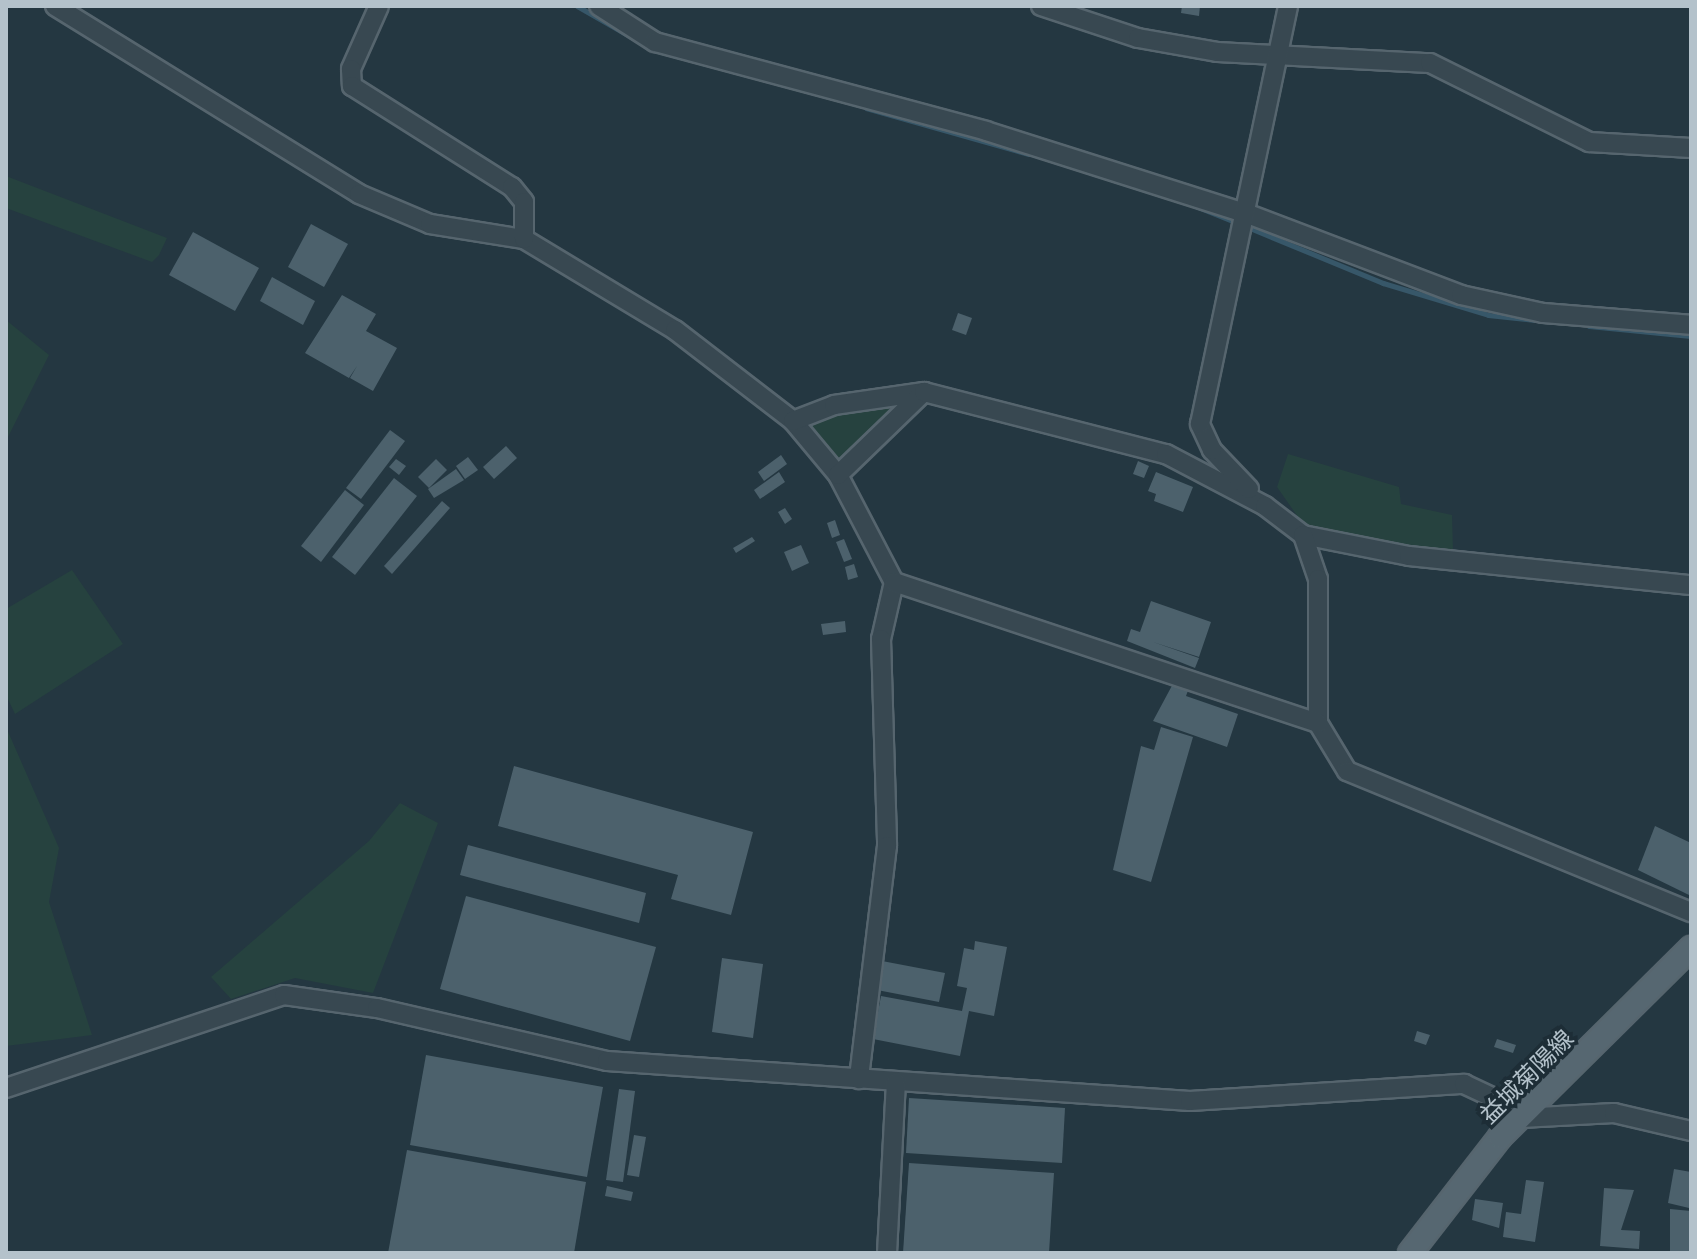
<!DOCTYPE html>
<meta charset="utf-8">
<style>
body{margin:0}
#map{position:relative;width:1697px;height:1259px;overflow:hidden;background:#243741;font-family:"Exo 2","Noto Sans JP",sans-serif}
div>[style]{position:absolute}
.green>*{inset:0;background:#26423f}
.stream>*{height:5px;margin:-2.5px;padding:0 2.5px;transform-origin:2.5px;border-radius:2.5px;background:#375769}
.building>*{inset:0;background:#4c616c}
.roads{filter:drop-shadow(2px 0 #56656e) drop-shadow(-2px 0 #56656e) drop-shadow(0 2px #56656e) drop-shadow(0 -2px #56656e)}
.minor>*{height:18px;margin:-9px;padding:0 9px;transform-origin:9px;border-radius:9px;background:#384851}
.major>*{height:22px;margin:-11px;padding:0 11px;transform-origin:11px;border-radius:11px;background:#566771}
span{translate:-50% -50%;white-space:nowrap;text-align:center;line-height:1.15;-webkit-text-stroke:7px #1d2d36;paint-order:stroke}
.street-label{font-size:24px;color:#b4c2cb}
.frame{position:absolute;inset:0;border:8px solid #b4c2cb;pointer-events:none}
</style>
<div id="map">
<div class="green">
<div style="clip-path:polygon(6px 176px,167px 238px,159px 255px,152px 262px,6px 208px)"></div>
<div style="clip-path:polygon(6px 320px,49px 355px,6px 441px)"></div>
<div style="clip-path:polygon(909px 398px,837px 468px,805px 427px,816px 418px)"></div>
<div style="clip-path:polygon(1288px 454px,1399px 487px,1401px 504px,1452px 515px,1453px 550px,1312px 537px,1277px 487px)"></div>
<div style="clip-path:polygon(72px 570px,123px 644px,15px 714px,6px 695px,6px 609px)"></div>
<div style="clip-path:polygon(6px 727px,59px 848px,49px 902px,92px 1035px,6px 1046px)"></div>
<div style="clip-path:polygon(400px 803px,438px 823px,373px 993px,295px 978px,231px 999px,211px 977px,369px 841px)"></div>
</div>
<div class="stream">
<div style="left:577px;top:6px;width:86px;rotate:29.8deg"></div>
<div style="left:866px;top:108px;width:169px;rotate:15.8deg"></div>
<div style="left:1195px;top:206px;width:43px;rotate:21.8deg"></div>
<div style="left:1252px;top:229px;width:142px;rotate:22.4deg"></div>
<div style="left:1383px;top:283px;width:110px;rotate:16.9deg"></div>
<div style="left:1488px;top:315px;width:47px;rotate:6.1deg"></div>
<div style="left:1589px;top:326px;width:102px;rotate:5.6deg"></div>
</div>
<div class="building">
<div style="clip-path:polygon(1182px 6px,1200px 6px,1199px 16px,1181px 13px)"></div>
<div style="clip-path:polygon(311px 224px,348px 244px,324px 287px,288px 267px)"></div>
<div style="clip-path:polygon(193px 232px,259px 268px,235px 311px,169px 275px)"></div>
<div style="clip-path:polygon(272px 277px,315px 301px,303px 325px,260px 301px)"></div>
<div style="clip-path:polygon(342px 295px,376px 314px,366px 331px,397px 348px,373px 391px,350px 378px,357px 366px,349px 378px,305px 353px)"></div>
<div style="clip-path:polygon(958px 313px,972px 318px,966px 335px,952px 330px)"></div>
<div style="clip-path:polygon(390px 430px,405px 441px,361px 499px,346px 488px)"></div>
<div style="clip-path:polygon(506px 446px,517px 458px,494px 479px,483px 467px)"></div>
<div style="clip-path:polygon(781px 455px,787px 464px,764px 481px,758px 472px)"></div>
<div style="clip-path:polygon(468px 457px,478px 470px,465px 479px,456px 466px)"></div>
<div style="clip-path:polygon(396px 459px,406px 466px,399px 475px,389px 467px)"></div>
<div style="clip-path:polygon(436px 459px,447px 470px,429px 488px,418px 477px)"></div>
<div style="clip-path:polygon(1138px 461px,1149px 466px,1144px 478px,1133px 474px)"></div>
<div style="clip-path:polygon(456px 469px,464px 480px,434px 498px,428px 489px)"></div>
<div style="clip-path:polygon(779px 472px,785px 482px,760px 499px,754px 490px)"></div>
<div style="clip-path:polygon(1156px 472px,1193px 487px,1183px 512px,1154px 501px,1156px 494px,1148px 491px)"></div>
<div style="clip-path:polygon(394px 478px,417px 496px,355px 575px,332px 557px)"></div>
<div style="clip-path:polygon(345px 490px,364px 505px,321px 562px,301px 546px)"></div>
<div style="clip-path:polygon(442px 501px,450px 508px,392px 574px,384px 566px)"></div>
<div style="clip-path:polygon(785px 508px,792px 519px,785px 524px,778px 512px)"></div>
<div style="clip-path:polygon(835px 520px,840px 535px,832px 538px,827px 523px)"></div>
<div style="clip-path:polygon(752px 537px,755px 541px,736px 553px,733px 548px)"></div>
<div style="clip-path:polygon(844px 539px,852px 559px,844px 562px,836px 542px)"></div>
<div style="clip-path:polygon(801px 545px,809px 563px,792px 571px,784px 552px)"></div>
<div style="clip-path:polygon(854px 564px,858px 577px,848px 580px,845px 567px)"></div>
<div style="clip-path:polygon(1151px 601px,1211px 622px,1199px 657px,1153px 642px,1199px 658px,1195px 668px,1127px 641px,1131px 629px,1140px 632px)"></div>
<div style="clip-path:polygon(845px 621px,846px 632px,823px 635px,821px 624px)"></div>
<div style="clip-path:polygon(1175px 680px,1190px 685px,1186px 696px,1238px 714px,1227px 747px,1153px 721px)"></div>
<div style="clip-path:polygon(1161px 727px,1193px 737px,1151px 882px,1113px 870px,1141px 746px,1154px 750px)"></div>
<div style="clip-path:polygon(514px 766px,753px 832px,731px 915px,671px 899px,678px 875px,498px 826px)"></div>
<div style="clip-path:polygon(1655px 826px,1691px 843px,1689px 895px,1638px 870px)"></div>
<div style="clip-path:polygon(468px 845px,646px 893px,639px 923px,460px 875px)"></div>
<div style="clip-path:polygon(466px 896px,656px 947px,630px 1041px,440px 989px)"></div>
<div style="clip-path:polygon(975px 941px,1007px 947px,994px 1016px,969px 1011px,960px 1056px,873px 1039px,881px 996px,962px 1011px,967px 988px,957px 986px,964px 948px,974px 950px)"></div>
<div style="clip-path:polygon(722px 958px,763px 964px,753px 1038px,712px 1032px)"></div>
<div style="clip-path:polygon(882px 961px,945px 973px,939px 1002px,877px 990px)"></div>
<div style="clip-path:polygon(1417px 1031px,1430px 1035px,1426px 1045px,1414px 1041px)"></div>
<div style="clip-path:polygon(1497px 1039px,1516px 1045px,1513px 1053px,1494px 1047px)"></div>
<div style="clip-path:polygon(426px 1055px,603px 1087px,587px 1177px,410px 1145px)"></div>
<div style="clip-path:polygon(619px 1089px,635px 1091px,623px 1182px,606px 1180px)"></div>
<div style="clip-path:polygon(909px 1098px,1065px 1108px,1062px 1163px,906px 1153px)"></div>
<div style="clip-path:polygon(634px 1135px,646px 1137px,639px 1177px,627px 1175px)"></div>
<div style="clip-path:polygon(407px 1150px,586px 1182px,574px 1253px,388px 1253px)"></div>
<div style="clip-path:polygon(909px 1163px,1054px 1173px,1049px 1253px,903px 1253px)"></div>
<div style="clip-path:polygon(1674px 1169px,1691px 1172px,1689px 1208px,1668px 1203px)"></div>
<div style="clip-path:polygon(1526px 1180px,1544px 1182px,1535px 1242px,1503px 1237px,1506px 1212px,1521px 1214px)"></div>
<div style="clip-path:polygon(607px 1186px,633px 1192px,631px 1201px,605px 1196px)"></div>
<div style="clip-path:polygon(1604px 1188px,1634px 1190px,1621px 1230px,1640px 1231px,1639px 1249px,1600px 1246px)"></div>
<div style="clip-path:polygon(1475px 1199px,1503px 1203px,1499px 1228px,1472px 1220px)"></div>
<div style="clip-path:polygon(1670px 1209px,1691px 1211px,1691px 1253px,1670px 1253px)"></div>
</div>
<div class="roads">
<div class="minor">
<div style="left:55px;top:6px;width:357px;rotate:31.7deg"></div>
<div style="left:359px;top:194px;width:77px;rotate:22.9deg"></div>
<div style="left:430px;top:224px;width:95px;rotate:9.1deg"></div>
<div style="left:524px;top:239px;width:176px;rotate:31.1deg"></div>
<div style="left:675px;top:330px;width:149px;rotate:37.6deg"></div>
<div style="left:793px;top:421px;width:70px;rotate:50.2deg"></div>
<div style="left:838px;top:475px;width:121px;rotate:62.4deg"></div>
<div style="left:894px;top:582px;width:58px;rotate:102.8deg"></div>
<div style="left:881px;top:639px;width:207px;rotate:88.3deg"></div>
<div style="left:887px;top:846px;width:235px;rotate:96.9deg"></div>
<div style="left:379px;top:6px;width:69px;rotate:114deg"></div>
<div style="left:351px;top:69px;width:17px;rotate:87deg"></div>
<div style="left:352px;top:86px;width:189px;rotate:32.3deg"></div>
<div style="left:512px;top:187px;width:19px;rotate:51deg"></div>
<div style="left:524px;top:202px;width:37px;rotate:90deg"></div>
<div style="left:599px;top:6px;width:67px;rotate:32.7deg"></div>
<div style="left:655px;top:42px;width:343px;rotate:15deg"></div>
<div style="left:986px;top:131px;width:275px;rotate:17.6deg"></div>
<div style="left:1248px;top:214px;width:228px;rotate:20.8deg"></div>
<div style="left:1461px;top:295px;width:84px;rotate:12.4deg"></div>
<div style="left:1543px;top:313px;width:148px;rotate:4.6deg"></div>
<div style="left:1041px;top:6px;width:102px;rotate:18.3deg"></div>
<div style="left:1138px;top:38px;width:80px;rotate:10deg"></div>
<div style="left:1217px;top:52px;width:213px;rotate:3deg"></div>
<div style="left:1430px;top:63px;width:178px;rotate:26.4deg"></div>
<div style="left:1589px;top:142px;width:102px;rotate:3.4deg"></div>
<div style="left:793px;top:421px;width:44px;rotate:-21.3deg"></div>
<div style="left:834px;top:405px;width:91px;rotate:-8.2deg"></div>
<div style="left:838px;top:475px;width:120px;rotate:-44deg"></div>
<div style="left:924px;top:392px;width:250px;rotate:14.4deg"></div>
<div style="left:1166px;top:454px;width:112px;rotate:27.7deg"></div>
<div style="left:1265px;top:506px;width:48px;rotate:37.3deg"></div>
<div style="left:1303px;top:535px;width:108px;rotate:11.2deg"></div>
<div style="left:1409px;top:556px;width:283px;rotate:5.9deg"></div>
<div style="left:1249px;top:489px;width:54px;rotate:-133.5deg"></div>
<div style="left:1212px;top:450px;width:29px;rotate:-115deg"></div>
<div style="left:1200px;top:424px;width:427px;rotate:-78.1deg"></div>
<div style="left:1303px;top:535px;width:46px;rotate:71.2deg"></div>
<div style="left:1318px;top:579px;width:144px;rotate:90deg"></div>
<div style="left:1318px;top:723px;width:56px;rotate:58.9deg"></div>
<div style="left:1347px;top:771px;width:372px;rotate:22.3deg"></div>
<div style="left:894px;top:582px;width:447px;rotate:18.4deg"></div>
<div style="left:6px;top:1088px;width:293px;rotate:-18.5deg"></div>
<div style="left:284px;top:995px;width:94px;rotate:8deg"></div>
<div style="left:377px;top:1008px;width:236px;rotate:13deg"></div>
<div style="left:607px;top:1061px;width:584px;rotate:3.92deg"></div>
<div style="left:1190px;top:1101px;width:275px;rotate:-3.6deg"></div>
<div style="left:1464px;top:1084px;width:68px;rotate:25.1deg"></div>
<div style="left:1521px;top:1118px;width:93px;rotate:-3.1deg"></div>
<div style="left:1614px;top:1113px;width:79px;rotate:13.2deg"></div>
<div style="left:887px;top:1253px;width:171px;rotate:-87deg"></div>
</div>
<div class="major">
<div style="left:1410px;top:1253px;width:147px;rotate:-52.2deg"></div>
<div style="left:1500px;top:1137px;width:269px;rotate:-44.7deg"></div>
</div>
</div>
<div class="street-label">
<span style="left:1526px;top:1076px;rotate:-45deg">益城菊陽線</span>
</div>
<div class="frame"></div>
</div>
